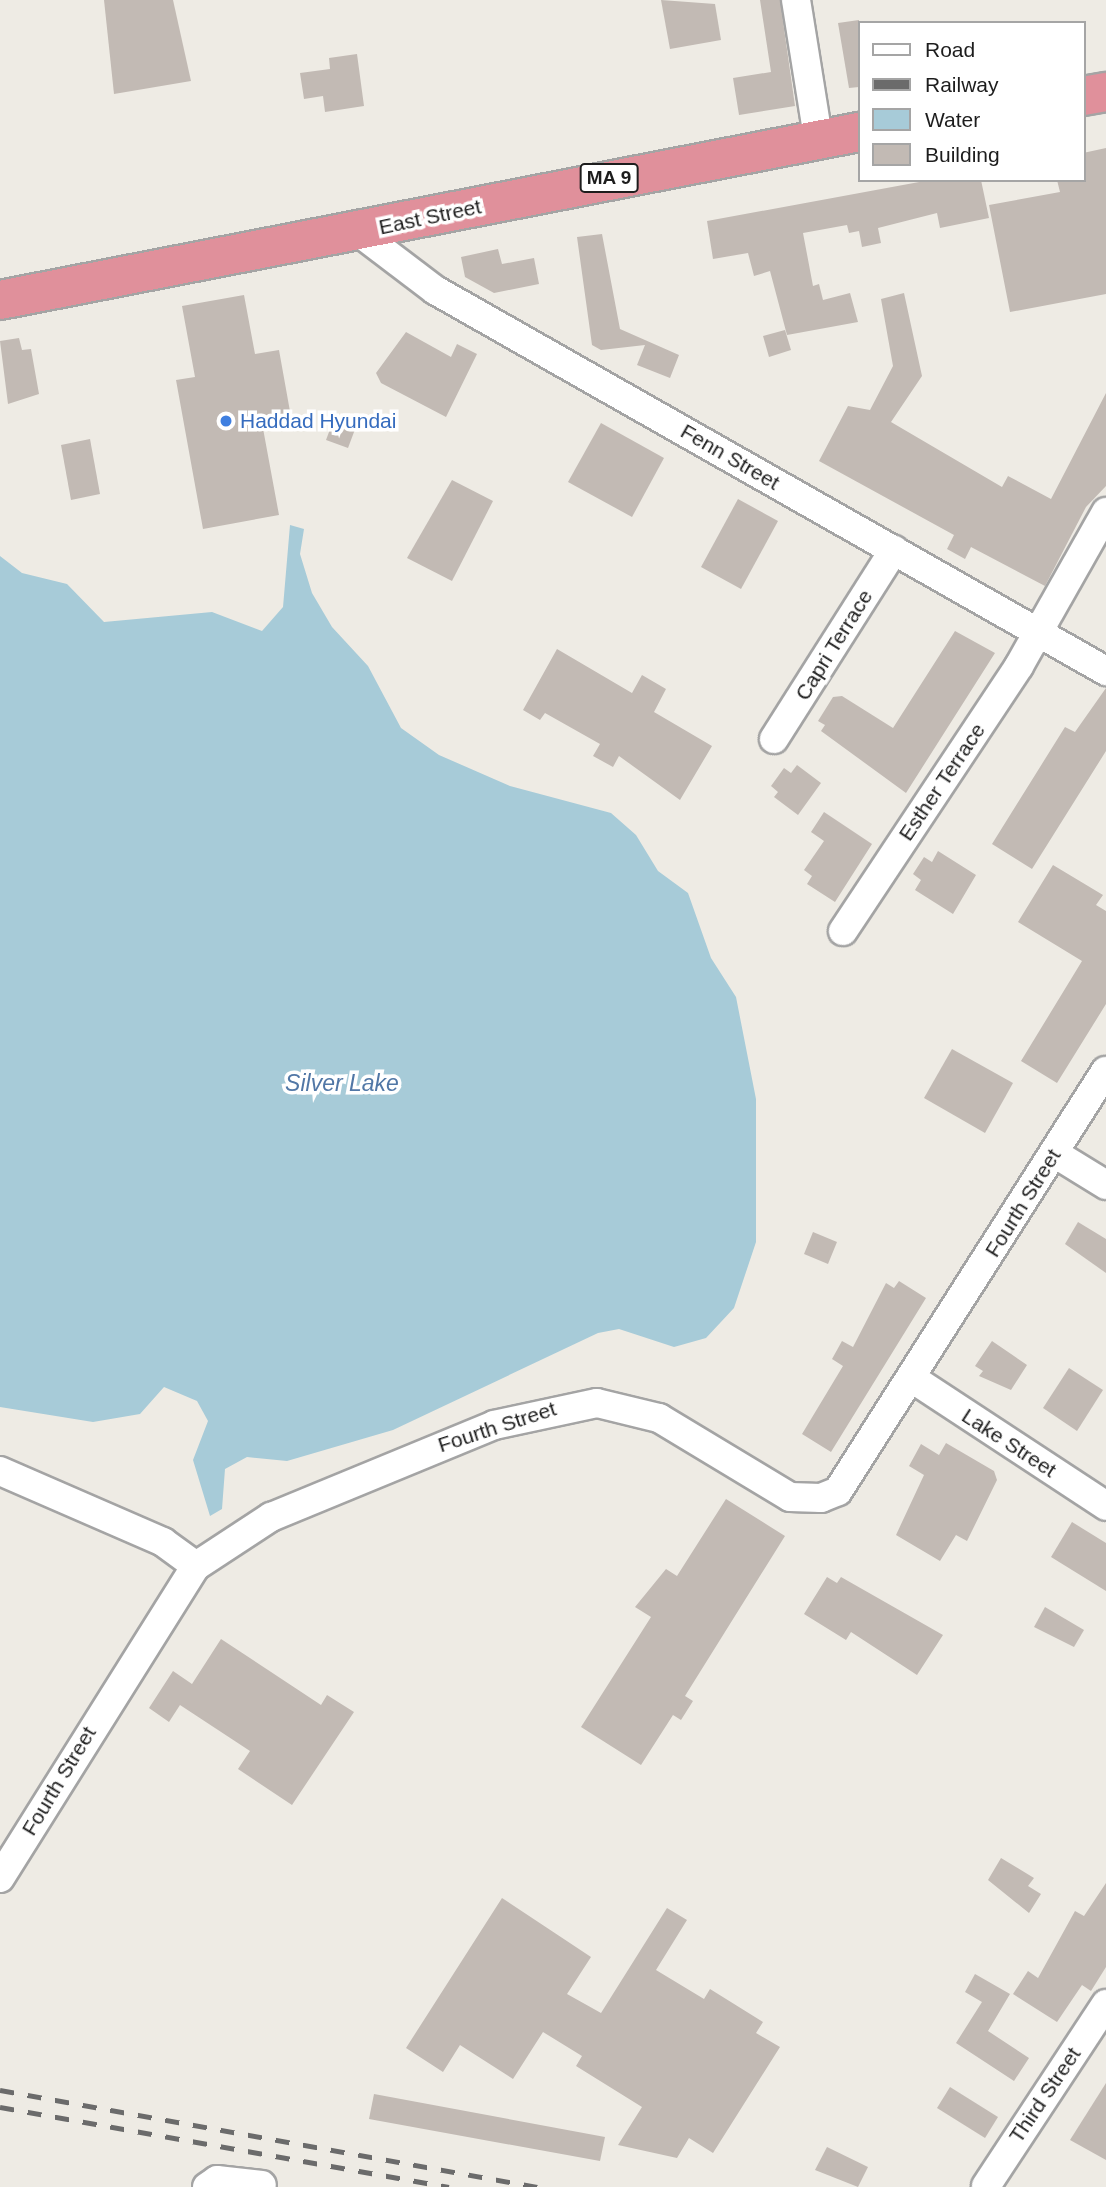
<!DOCTYPE html>
<style>
body{margin:0}
#map{position:relative;width:1106px;height:2187px;overflow:hidden;background:#eeebe4;font-family:Helvetica,sans-serif}
div>[style]{position:absolute}
.water>*{inset:0;background:#a7cbd8}
.building>*{inset:0;background:#c2bab4}
.roads{filter:drop-shadow(2px 0 #a4a4a4) drop-shadow(-2px 0 #a4a4a4) drop-shadow(0 2px #a4a4a4) drop-shadow(0 -2px #a4a4a4)}
.minor>*{height:28px;margin:-14px;padding:0 14px;transform-origin:14px;border-radius:14px;background:#fff}
.highway>*{height:38px;margin:-19px;padding:0 19px;transform-origin:19px;border-radius:19px;background:#e0909b}
.rail>*{height:5px;margin-top:-2.5px;transform-origin:0;background:repeating-linear-gradient(90deg,#6b6b6b 0 14px,transparent 0 28px)}
.dots>*{width:19px;height:19px;translate:-50% -50%;box-sizing:border-box;border:4px solid #fff;border-radius:50%}
span{translate:-50% -50%;white-space:nowrap;text-align:center;line-height:1.15;-webkit-text-stroke:7px #fff;paint-order:stroke}
.shield-label span{padding:2px 5px;background:#fff;border:2px solid;border-radius:5px;-webkit-text-stroke-width:0}
.shield-label{font-size:19px;color:#1d1d1d;font-weight:700}
.street-label{font-size:21px;color:#1d1d1d}
.shop-label{font-size:21px;color:#366cbe}
.left{translate:0 -50%;text-align:left}
.water-label{font-size:23px;color:#5177a6;font-style:italic}
.legend{position:absolute;left:858px;top:21px;width:228px;height:161px;box-sizing:border-box;background:#fff;border:2px solid #a5a5a5;margin:0;padding:9px 12px;list-style:none;font-size:21px;color:#1d1d1d}
.legend li{display:flex;align-items:center;gap:14px;height:35px}
.legend b{width:35px;border:2px solid #a5a5a5}
</style>
<div id="map">
<div class="water">
<div style="clip-path:polygon(290px 525px,304px 529px,300px 554px,312px 593px,332px 627px,368px 666px,401px 728px,439px 755px,510px 786px,611px 813px,636px 835px,658px 871px,688px 893px,711px 958px,736px 997px,756px 1099px,756px 1242px,734px 1308px,706px 1338px,674px 1347px,619px 1329px,598px 1333px,393px 1430px,287px 1461px,247px 1457px,225px 1469px,222px 1509px,210px 1516px,193px 1460px,208px 1421px,197px 1401px,164px 1387px,140px 1414px,93px 1422px,0 1407px,0 556px,22px 573px,67px 584px,104px 622px,212px 612px,262px 631px,283px 607px)"></div>
</div>
<div class="building">
<div style="clip-path:polygon(104px 0,173px 0,191px 81px,114px 94px)"></div>
<div style="clip-path:polygon(661px 0,715px 4px,721px 40px,670px 49px)"></div>
<div style="clip-path:polygon(760px 0,780px 0,795px 106px,739px 115px,733px 78px,771px 72px)"></div>
<div style="clip-path:polygon(859px 20px,859px 87px,849px 88px,838px 23px)"></div>
<div style="clip-path:polygon(357px 54px,364px 106px,325px 112px,323px 96px,304px 99px,300px 73px,330px 69px,329px 58px)"></div>
<div style="clip-path:polygon(1106px 148px,1106px 294px,1010px 312px,989px 205px,1060px 192px,1057px 180px,1083px 180px,1083px 153px)"></div>
<div style="clip-path:polygon(930px 180px,981px 180px,989px 218px,940px 228px,937px 213px,878px 228px,881px 243px,862px 247px,859px 231px,849px 233px,847px 225px,803px 233px,813px 286px,819px 284px,823px 300px,850px 293px,858px 322px,787px 335px,770px 271px,754px 276px,748px 253px,713px 259px,707px 221px)"></div>
<div style="clip-path:polygon(602px 234px,620px 329px,679px 355px,670px 378px,637px 365px,645px 345px,601px 350px,592px 345px,577px 237px)"></div>
<div style="clip-path:polygon(498px 249px,502px 264px,534px 258px,539px 284px,494px 293px,465px 277px,461px 257px)"></div>
<div style="clip-path:polygon(904px 293px,922px 376px,891px 422px,1002px 487px,1008px 476px,1051px 499px,1106px 393px,1106px 486px,1086px 507px,1045px 586px,971px 547px,965px 559px,947px 549px,954px 535px,819px 461px,848px 406px,870px 410px,893px 366px,881px 299px)"></div>
<div style="clip-path:polygon(244px 295px,255px 354px,279px 350px,291px 417px,262px 423px,279px 515px,203px 529px,176px 380px,195px 377px,182px 306px)"></div>
<div style="clip-path:polygon(785px 330px,791px 350px,769px 357px,763px 336px)"></div>
<div style="clip-path:polygon(406px 332px,451px 357px,457px 344px,477px 354px,446px 417px,381px 383px,376px 373px)"></div>
<div style="clip-path:polygon(19px 338px,22px 350px,31px 349px,39px 394px,8px 404px,0 341px)"></div>
<div style="clip-path:polygon(335px 416px,357px 424px,348px 448px,326px 440px)"></div>
<div style="clip-path:polygon(601px 423px,664px 458px,632px 517px,568px 482px)"></div>
<div style="clip-path:polygon(90px 439px,100px 494px,71px 500px,61px 445px)"></div>
<div style="clip-path:polygon(452px 480px,493px 501px,452px 581px,407px 558px)"></div>
<div style="clip-path:polygon(738px 499px,778px 521px,741px 589px,701px 567px)"></div>
<div style="clip-path:polygon(955px 631px,995px 653px,906px 793px,821px 731px,825px 725px,818px 721px,833px 697px,842px 696px,893px 728px)"></div>
<div style="clip-path:polygon(557px 649px,632px 693px,642px 675px,666px 689px,654px 712px,712px 746px,680px 800px,619px 756px,613px 767px,593px 756px,600px 744px,545px 713px,540px 720px,523px 710px)"></div>
<div style="clip-path:polygon(1106px 688px,1106px 751px,1032px 869px,992px 844px,1065px 727px,1075px 732px)"></div>
<div style="clip-path:polygon(797px 765px,821px 783px,798px 815px,774px 797px,778px 792px,771px 786px,784px 768px,791px 773px)"></div>
<div style="clip-path:polygon(824px 812px,872px 844px,835px 902px,807px 884px,812px 876px,804px 870px,824px 841px,811px 832px)"></div>
<div style="clip-path:polygon(938px 851px,976px 875px,953px 914px,915px 890px,921px 880px,913px 874px,924px 857px,932px 862px)"></div>
<div style="clip-path:polygon(1053px 865px,1103px 895px,1096px 905px,1106px 911px,1106px 1004px,1057px 1083px,1021px 1061px,1082px 961px,1018px 922px)"></div>
<div style="clip-path:polygon(952px 1049px,1013px 1083px,985px 1133px,924px 1098px)"></div>
<div style="clip-path:polygon(1078px 1222px,1106px 1239px,1106px 1273px,1065px 1244px)"></div>
<div style="clip-path:polygon(813px 1232px,837px 1242px,828px 1264px,804px 1254px)"></div>
<div style="clip-path:polygon(899px 1281px,926px 1298px,831px 1452px,802px 1434px,843px 1366px,832px 1359px,842px 1341px,853px 1347px,886px 1283px,894px 1288px)"></div>
<div style="clip-path:polygon(992px 1341px,1027px 1365px,1011px 1390px,979px 1376px,983px 1371px,975px 1366px)"></div>
<div style="clip-path:polygon(1069px 1368px,1103px 1390px,1077px 1431px,1043px 1408px)"></div>
<div style="clip-path:polygon(946px 1443px,994px 1471px,997px 1480px,967px 1541px,956px 1535px,940px 1561px,896px 1535px,924px 1475px,909px 1466px,921px 1444px,939px 1455px)"></div>
<div style="clip-path:polygon(726px 1499px,785px 1536px,685px 1696px,693px 1701px,681px 1720px,673px 1715px,641px 1765px,581px 1727px,651px 1617px,635px 1607px,666px 1569px,677px 1576px)"></div>
<div style="clip-path:polygon(1072px 1522px,1106px 1543px,1106px 1591px,1051px 1557px)"></div>
<div style="clip-path:polygon(827px 1577px,837px 1583px,841px 1577px,943px 1635px,917px 1675px,851px 1632px,846px 1640px,804px 1614px)"></div>
<div style="clip-path:polygon(1045px 1607px,1084px 1630px,1074px 1647px,1034px 1627px)"></div>
<div style="clip-path:polygon(221px 1639px,321px 1705px,327px 1695px,354px 1712px,292px 1805px,238px 1769px,250px 1751px,180px 1705px,169px 1722px,149px 1708px,173px 1671px,192px 1684px)"></div>
<div style="clip-path:polygon(1001px 1858px,1034px 1878px,1028px 1886px,1041px 1894px,1029px 1913px,988px 1880px)"></div>
<div style="clip-path:polygon(1106px 1883px,1106px 1967px,1091px 1991px,1082px 1985px,1057px 2022px,1013px 1994px,1028px 1971px,1038px 1978px,1075px 1911px,1084px 1916px)"></div>
<div style="clip-path:polygon(502px 1898px,591px 1957px,567px 1994px,601px 2013px,667px 1908px,687px 1920px,656px 1970px,704px 1999px,710px 1989px,763px 2022px,756px 2033px,780px 2047px,713px 2153px,689px 2138px,677px 2158px,618px 2145px,642px 2107px,576px 2066px,582px 2056px,543px 2032px,513px 2079px,460px 2045px,443px 2072px,406px 2048px)"></div>
<div style="clip-path:polygon(975px 1974px,1010px 1994px,988px 2031px,1029px 2058px,1014px 2081px,956px 2043px,982px 2002px,965px 1992px)"></div>
<div style="clip-path:polygon(1106px 2083px,1106px 2160px,1070px 2140px)"></div>
<div style="clip-path:polygon(950px 2087px,998px 2117px,985px 2138px,937px 2108px)"></div>
<div style="clip-path:polygon(374px 2094px,605px 2137px,600px 2161px,369px 2119px)"></div>
<div style="clip-path:polygon(827px 2147px,868px 2167px,858px 2187px,815px 2170px)"></div>
</div>
<div class="roads">
<div class="minor">
<div style="left:796px;top:0;width:140px;rotate:80.9deg"></div>
<div style="left:360px;top:233px;width:94px;rotate:37.2deg"></div>
<div style="left:435px;top:290px;width:772px;rotate:29.59deg"></div>
<div style="left:774px;top:739px;width:224px;rotate:-57.6deg"></div>
<div style="left:843px;top:931px;width:318px;rotate:-56.4deg"></div>
<div style="left:1019px;top:666px;width:177px;rotate:-60.5deg"></div>
<div style="left:1054px;top:1153px;width:61px;rotate:31.6deg"></div>
<div style="left:913px;top:1379px;width:231px;rotate:33.3deg"></div>
<div style="left:0;top:1471px;width:178px;rotate:23.5deg"></div>
<div style="left:163px;top:1542px;width:41px;rotate:36deg"></div>
<div style="left:0;top:1878px;width:368px;rotate:-57.9deg"></div>
<div style="left:196px;top:1566px;width:90px;rotate:-33.2deg"></div>
<div style="left:271px;top:1517px;width:241px;rotate:-22.4deg"></div>
<div style="left:494px;top:1425px;width:105px;rotate:-12.1deg"></div>
<div style="left:597px;top:1403px;width:64px;rotate:13.6deg"></div>
<div style="left:659px;top:1418px;width:153px;rotate:31.1deg"></div>
<div style="left:790px;top:1497px;width:31px;rotate:2deg"></div>
<div style="left:821px;top:1498px;width:18px;rotate:-22deg"></div>
<div style="left:838px;top:1491px;width:498px;rotate:-57.5deg"></div>
<div style="left:986px;top:2186px;width:218px;rotate:-56.6deg"></div>
<div style="left:207px;top:2187px;width:12px;rotate:-35deg"></div>
<div style="left:217px;top:2180px;width:45px;rotate:6.3deg"></div>
</div>
<div class="highway">
<div style="left:1083px;top:96px;width:23px;rotate:-10deg"></div>
<div style="left:0;top:300px;width:875px;rotate:-11.07deg"></div>
</div>
</div>
<div class="rail">
<div style="left:0;top:2090px;width:546px;rotate:10.24deg"></div>
<div style="left:0;top:2107px;width:456px;rotate:10.1deg"></div>
</div>
<div class="dots">
<div style="left:226px;top:421px;background:#3f7fe0"></div>
</div>
<div class="shield-label">
<span style="left:609px;top:178px">MA 9</span>
</div>
<div class="street-label">
<span style="left:430px;top:217px;rotate:-12deg">East Street</span>
<span style="left:730px;top:457px;rotate:30deg">Fenn Street</span>
<span style="left:834px;top:645px;rotate:-58deg">Capri Terrace</span>
<span style="left:942px;top:782px;rotate:-56deg">Esther Terrace</span>
<span style="left:1023px;top:1203px;rotate:-58deg">Fourth Street</span>
<span style="left:497px;top:1427px;rotate:-18deg">Fourth Street</span>
<span style="left:1009px;top:1443px;rotate:33deg">Lake Street</span>
<span style="left:59px;top:1781px;rotate:-59deg">Fourth Street</span>
<span style="left:1045px;top:2095px;rotate:-56deg">Third Street</span>
</div>
<div class="shop-label">
<span class="left" style="left:240px;top:421px">Haddad Hyundai</span>
</div>
<div class="water-label">
<span style="left:342px;top:1083px">Silver Lake</span>
</div>
<ul class="legend">
<li><b style="height:9px;background:#fff"></b>Road</li>
<li><b style="height:9px;background:#6b6b6b"></b>Railway</li>
<li><b style="height:19px;background:#a7cbd8"></b>Water</li>
<li><b style="height:19px;background:#c2bab4"></b>Building</li>
</ul>
</div>
